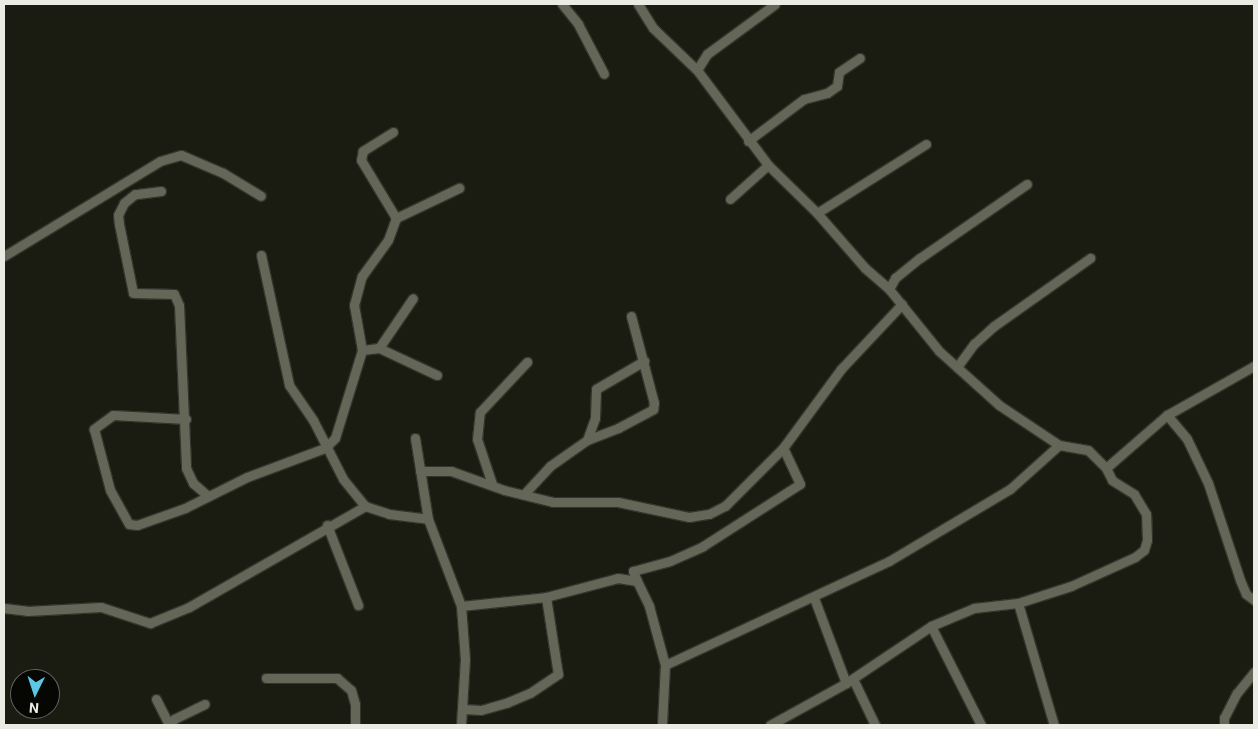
<!DOCTYPE html>
<style>
body{margin:0}
#map{position:relative;width:1258px;height:729px;overflow:hidden;background:#1a1c11;font-family:Roboto,sans-serif}
div>[style]{position:absolute}
.roads{filter:drop-shadow(1px 0 #34352e) drop-shadow(-1px 0 #34352e) drop-shadow(0 1px #34352e) drop-shadow(0 -1px #34352e)}
.minor>*{height:9px;margin:-4.5px;padding:0 4.5px;transform-origin:4.5px;border-radius:4.5px;background:#646758}
span{translate:-50% -50%;white-space:nowrap;text-align:center;line-height:1.15;-webkit-text-stroke:4px #060603;paint-order:stroke}
.frame{position:absolute;inset:0;border:5px solid #eaece4;pointer-events:none}
.north{position:absolute;left:10px;top:669px;width:50px;height:50px;box-sizing:border-box;background:#060603;border:1px solid #61625d;border-radius:50%;rotate:184deg;font-size:14px;font-weight:700;line-height:20px;text-align:center;color:#eaece4}
.north::after{content:'';display:block;margin:auto;width:18px;height:22px;background:#5ac8e6;clip-path:polygon(50% 0,100% 100%,50% 72%,0 100%)}
</style>
<div id="map">
<div class="roads">
<div class="minor">
<div style="left:562px;top:4px;width:26px;rotate:51deg"></div>
<div style="left:578px;top:24px;width:56px;rotate:62.5deg"></div>
<div style="left:638px;top:4px;width:28px;rotate:58deg"></div>
<div style="left:653px;top:28px;width:61px;rotate:43.7deg"></div>
<div style="left:697px;top:70px;width:119px;rotate:53.2deg"></div>
<div style="left:768px;top:165px;width:69px;rotate:44.4deg"></div>
<div style="left:817px;top:213px;width:73px;rotate:48.9deg"></div>
<div style="left:865px;top:268px;width:32px;rotate:41deg"></div>
<div style="left:889px;top:289px;width:80px;rotate:51.1deg"></div>
<div style="left:939px;top:351px;width:81px;rotate:42deg"></div>
<div style="left:999px;top:405px;width:72px;rotate:33.7deg"></div>
<div style="left:1059px;top:445px;width:29px;rotate:10deg"></div>
<div style="left:1088px;top:450px;width:25px;rotate:45deg"></div>
<div style="left:697px;top:70px;width:19px;rotate:-58deg"></div>
<div style="left:707px;top:54px;width:84px;rotate:-36.3deg"></div>
<div style="left:393px;top:132px;width:36px;rotate:148deg"></div>
<div style="left:363px;top:151px;width:9px;rotate:103deg"></div>
<div style="left:361px;top:160px;width:68px;rotate:58.9deg"></div>
<div style="left:748px;top:141px;width:70px;rotate:-36.9deg"></div>
<div style="left:804px;top:99px;width:24px;rotate:-15deg"></div>
<div style="left:827px;top:93px;width:12px;rotate:-35deg"></div>
<div style="left:837px;top:86px;width:14px;rotate:-82deg"></div>
<div style="left:839px;top:72px;width:25px;rotate:-34deg"></div>
<div style="left:161px;top:191px;width:26px;rotate:173deg"></div>
<div style="left:135px;top:194px;width:14px;rotate:141deg"></div>
<div style="left:124px;top:203px;width:13px;rotate:117deg"></div>
<div style="left:118px;top:215px;width:9px;rotate:84deg"></div>
<div style="left:119px;top:224px;width:70px;rotate:78.5deg"></div>
<div style="left:133px;top:293px;width:41px;rotate:1.4deg"></div>
<div style="left:174px;top:294px;width:12px;rotate:66deg"></div>
<div style="left:179px;top:305px;width:163px;rotate:87.5deg"></div>
<div style="left:186px;top:468px;width:17px;rotate:65deg"></div>
<div style="left:193px;top:483px;width:20px;rotate:41deg"></div>
<div style="left:730px;top:199px;width:51px;rotate:-41.8deg"></div>
<div style="left:817px;top:213px;width:129px;rotate:-32.3deg"></div>
<div style="left:261px;top:255px;width:133px;rotate:77.8deg"></div>
<div style="left:289px;top:385px;width:42px;rotate:55.6deg"></div>
<div style="left:313px;top:420px;width:66px;rotate:63deg"></div>
<div style="left:343px;top:479px;width:35px;rotate:51deg"></div>
<div style="left:365px;top:506px;width:25px;rotate:18deg"></div>
<div style="left:389px;top:514px;width:39px;rotate:7deg"></div>
<div style="left:4px;top:256px;width:183px;rotate:-31.3deg"></div>
<div style="left:160px;top:161px;width:22px;rotate:-16deg"></div>
<div style="left:181px;top:155px;width:46px;rotate:23.2deg"></div>
<div style="left:223px;top:173px;width:44px;rotate:31.2deg"></div>
<div style="left:889px;top:289px;width:13px;rotate:-61deg"></div>
<div style="left:895px;top:278px;width:32px;rotate:-39deg"></div>
<div style="left:920px;top:258px;width:130px;rotate:-34.7deg"></div>
<div style="left:379px;top:348px;width:64px;rotate:25deg"></div>
<div style="left:362px;top:350px;width:17px;rotate:-7deg"></div>
<div style="left:379px;top:348px;width:60px;rotate:-55.8deg"></div>
<div style="left:957px;top:367px;width:29px;rotate:-54deg"></div>
<div style="left:974px;top:344px;width:27px;rotate:-42deg"></div>
<div style="left:994px;top:326px;width:118px;rotate:-35.3deg"></div>
<div style="left:1167px;top:415px;width:31px;rotate:50deg"></div>
<div style="left:1187px;top:439px;width:49px;rotate:64.5deg"></div>
<div style="left:1208px;top:483px;width:102px;rotate:71.7deg"></div>
<div style="left:1240px;top:580px;width:15px;rotate:67deg"></div>
<div style="left:1246px;top:594px;width:10px;rotate:37deg"></div>
<div style="left:186px;top:419px;width:73px;rotate:-176.9deg"></div>
<div style="left:113px;top:415px;width:24px;rotate:144deg"></div>
<div style="left:94px;top:429px;width:63px;rotate:75.3deg"></div>
<div style="left:110px;top:490px;width:39px;rotate:61deg"></div>
<div style="left:129px;top:524px;width:8px;rotate:7deg"></div>
<div style="left:137px;top:525px;width:51px;rotate:-19.5deg"></div>
<div style="left:185px;top:508px;width:69px;rotate:-26.6deg"></div>
<div style="left:247px;top:477px;width:83px;rotate:-20.4deg"></div>
<div style="left:325px;top:448px;width:14px;rotate:-45deg"></div>
<div style="left:335px;top:438px;width:92px;rotate:-72.9deg"></div>
<div style="left:362px;top:350px;width:46px;rotate:-100.1deg"></div>
<div style="left:354px;top:305px;width:30px;rotate:-75deg"></div>
<div style="left:362px;top:276px;width:44px;rotate:-54.2deg"></div>
<div style="left:388px;top:240px;width:23px;rotate:-70deg"></div>
<div style="left:396px;top:218px;width:70px;rotate:-25.5deg"></div>
<div style="left:415px;top:438px;width:82px;rotate:80.9deg"></div>
<div style="left:428px;top:519px;width:93px;rotate:69.2deg"></div>
<div style="left:461px;top:606px;width:53px;rotate:85.7deg"></div>
<div style="left:465px;top:659px;width:66px;rotate:93.5deg"></div>
<div style="left:587px;top:440px;width:33px;rotate:-21deg"></div>
<div style="left:618px;top:428px;width:40px;rotate:-28deg"></div>
<div style="left:653px;top:409px;width:6px;rotate:-81deg"></div>
<div style="left:654px;top:403px;width:90px;rotate:-104.8deg"></div>
<div style="left:420px;top:471px;width:31px"></div>
<div style="left:451px;top:471px;width:56px;rotate:19.7deg"></div>
<div style="left:504px;top:490px;width:50px;rotate:13.8deg"></div>
<div style="left:553px;top:502px;width:65px"></div>
<div style="left:618px;top:502px;width:73px;rotate:11.9deg"></div>
<div style="left:689px;top:517px;width:20px;rotate:-9deg"></div>
<div style="left:709px;top:514px;width:18px;rotate:-27deg"></div>
<div style="left:725px;top:506px;width:82px;rotate:-45deg"></div>
<div style="left:783px;top:448px;width:98px;rotate:-53.7deg"></div>
<div style="left:841px;top:369px;width:89px;rotate:-46.8deg"></div>
<div style="left:492px;top:484px;width:47px;rotate:-108.4deg"></div>
<div style="left:477px;top:439px;width:27px;rotate:-84deg"></div>
<div style="left:480px;top:412px;width:69px;rotate:-46.8deg"></div>
<div style="left:525px;top:493px;width:37px;rotate:-47deg"></div>
<div style="left:550px;top:466px;width:45px;rotate:-35.1deg"></div>
<div style="left:587px;top:440px;width:23px;rotate:-70deg"></div>
<div style="left:595px;top:418px;width:29px;rotate:-88deg"></div>
<div style="left:596px;top:389px;width:56px;rotate:-30.3deg"></div>
<div style="left:327px;top:525px;width:86px;rotate:68.8deg"></div>
<div style="left:637px;top:581px;width:11px;rotate:-112deg"></div>
<div style="left:633px;top:571px;width:38px;rotate:-15deg"></div>
<div style="left:670px;top:561px;width:36px;rotate:-24deg"></div>
<div style="left:703px;top:546px;width:115px;rotate:-32.6deg"></div>
<div style="left:800px;top:484px;width:40px;rotate:-115deg"></div>
<div style="left:814px;top:598px;width:91px;rotate:69.4deg"></div>
<div style="left:1018px;top:603px;width:127px;rotate:73.6deg"></div>
<div style="left:461px;top:606px;width:85px;rotate:-6deg"></div>
<div style="left:546px;top:597px;width:74px;rotate:-14.8deg"></div>
<div style="left:618px;top:578px;width:19px;rotate:9deg"></div>
<div style="left:637px;top:581px;width:28px;rotate:64deg"></div>
<div style="left:649px;top:606px;width:61px;rotate:74.8deg"></div>
<div style="left:665px;top:665px;width:60px;rotate:92.9deg"></div>
<div style="left:4px;top:608px;width:23px;rotate:7deg"></div>
<div style="left:27px;top:611px;width:74px;rotate:-3.1deg"></div>
<div style="left:101px;top:607px;width:52px;rotate:18.1deg"></div>
<div style="left:150px;top:623px;width:42px;rotate:-22.3deg"></div>
<div style="left:189px;top:607px;width:203px;rotate:-29.8deg"></div>
<div style="left:931px;top:626px;width:111px;rotate:63.2deg"></div>
<div style="left:665px;top:665px;width:247px;rotate:-24.9deg"></div>
<div style="left:889px;top:561px;width:141px;rotate:-30.8deg"></div>
<div style="left:1010px;top:489px;width:66px;rotate:-41.9deg"></div>
<div style="left:266px;top:678px;width:71px"></div>
<div style="left:337px;top:678px;width:18px;rotate:41deg"></div>
<div style="left:351px;top:690px;width:15px;rotate:74deg"></div>
<div style="left:355px;top:704px;width:21px;rotate:90deg"></div>
<div style="left:853px;top:679px;width:51px;rotate:64.4deg"></div>
<div style="left:156px;top:699px;width:29px;rotate:63deg"></div>
<div style="left:464px;top:709px;width:17px;rotate:3deg"></div>
<div style="left:481px;top:710px;width:26px;rotate:-16deg"></div>
<div style="left:506px;top:703px;width:26px;rotate:-23deg"></div>
<div style="left:530px;top:693px;width:34px;rotate:-34deg"></div>
<div style="left:558px;top:674px;width:78px;rotate:-98.9deg"></div>
<div style="left:169px;top:725px;width:8px;rotate:-50deg"></div>
<div style="left:174px;top:719px;width:34px;rotate:-26deg"></div>
<div style="left:770px;top:725px;width:87px;rotate:-28.9deg"></div>
<div style="left:846px;top:683px;width:102px;rotate:-33.8deg"></div>
<div style="left:931px;top:626px;width:47px;rotate:-22.7deg"></div>
<div style="left:974px;top:608px;width:44px;rotate:-6.5deg"></div>
<div style="left:1018px;top:603px;width:56px;rotate:-17.8deg"></div>
<div style="left:1071px;top:586px;width:70px;rotate:-24.4deg"></div>
<div style="left:1135px;top:557px;width:11px;rotate:-38deg"></div>
<div style="left:1144px;top:550px;width:10px;rotate:-73deg"></div>
<div style="left:1147px;top:540px;width:26px;rotate:-92deg"></div>
<div style="left:1146px;top:514px;width:23px;rotate:-121deg"></div>
<div style="left:1134px;top:494px;width:26px;rotate:-148deg"></div>
<div style="left:1112px;top:480px;width:13px;rotate:-117deg"></div>
<div style="left:1106px;top:468px;width:81px;rotate:-41deg"></div>
<div style="left:1167px;top:415px;width:100px;rotate:-29.4deg"></div>
<div style="left:1224px;top:725px;width:7px;rotate:-90deg"></div>
<div style="left:1224px;top:718px;width:28px;rotate:-63deg"></div>
<div style="left:1237px;top:693px;width:27px;rotate:-51deg"></div>
</div>
</div>
<div class="frame"></div>
<div class="north">N</div>
</div>
